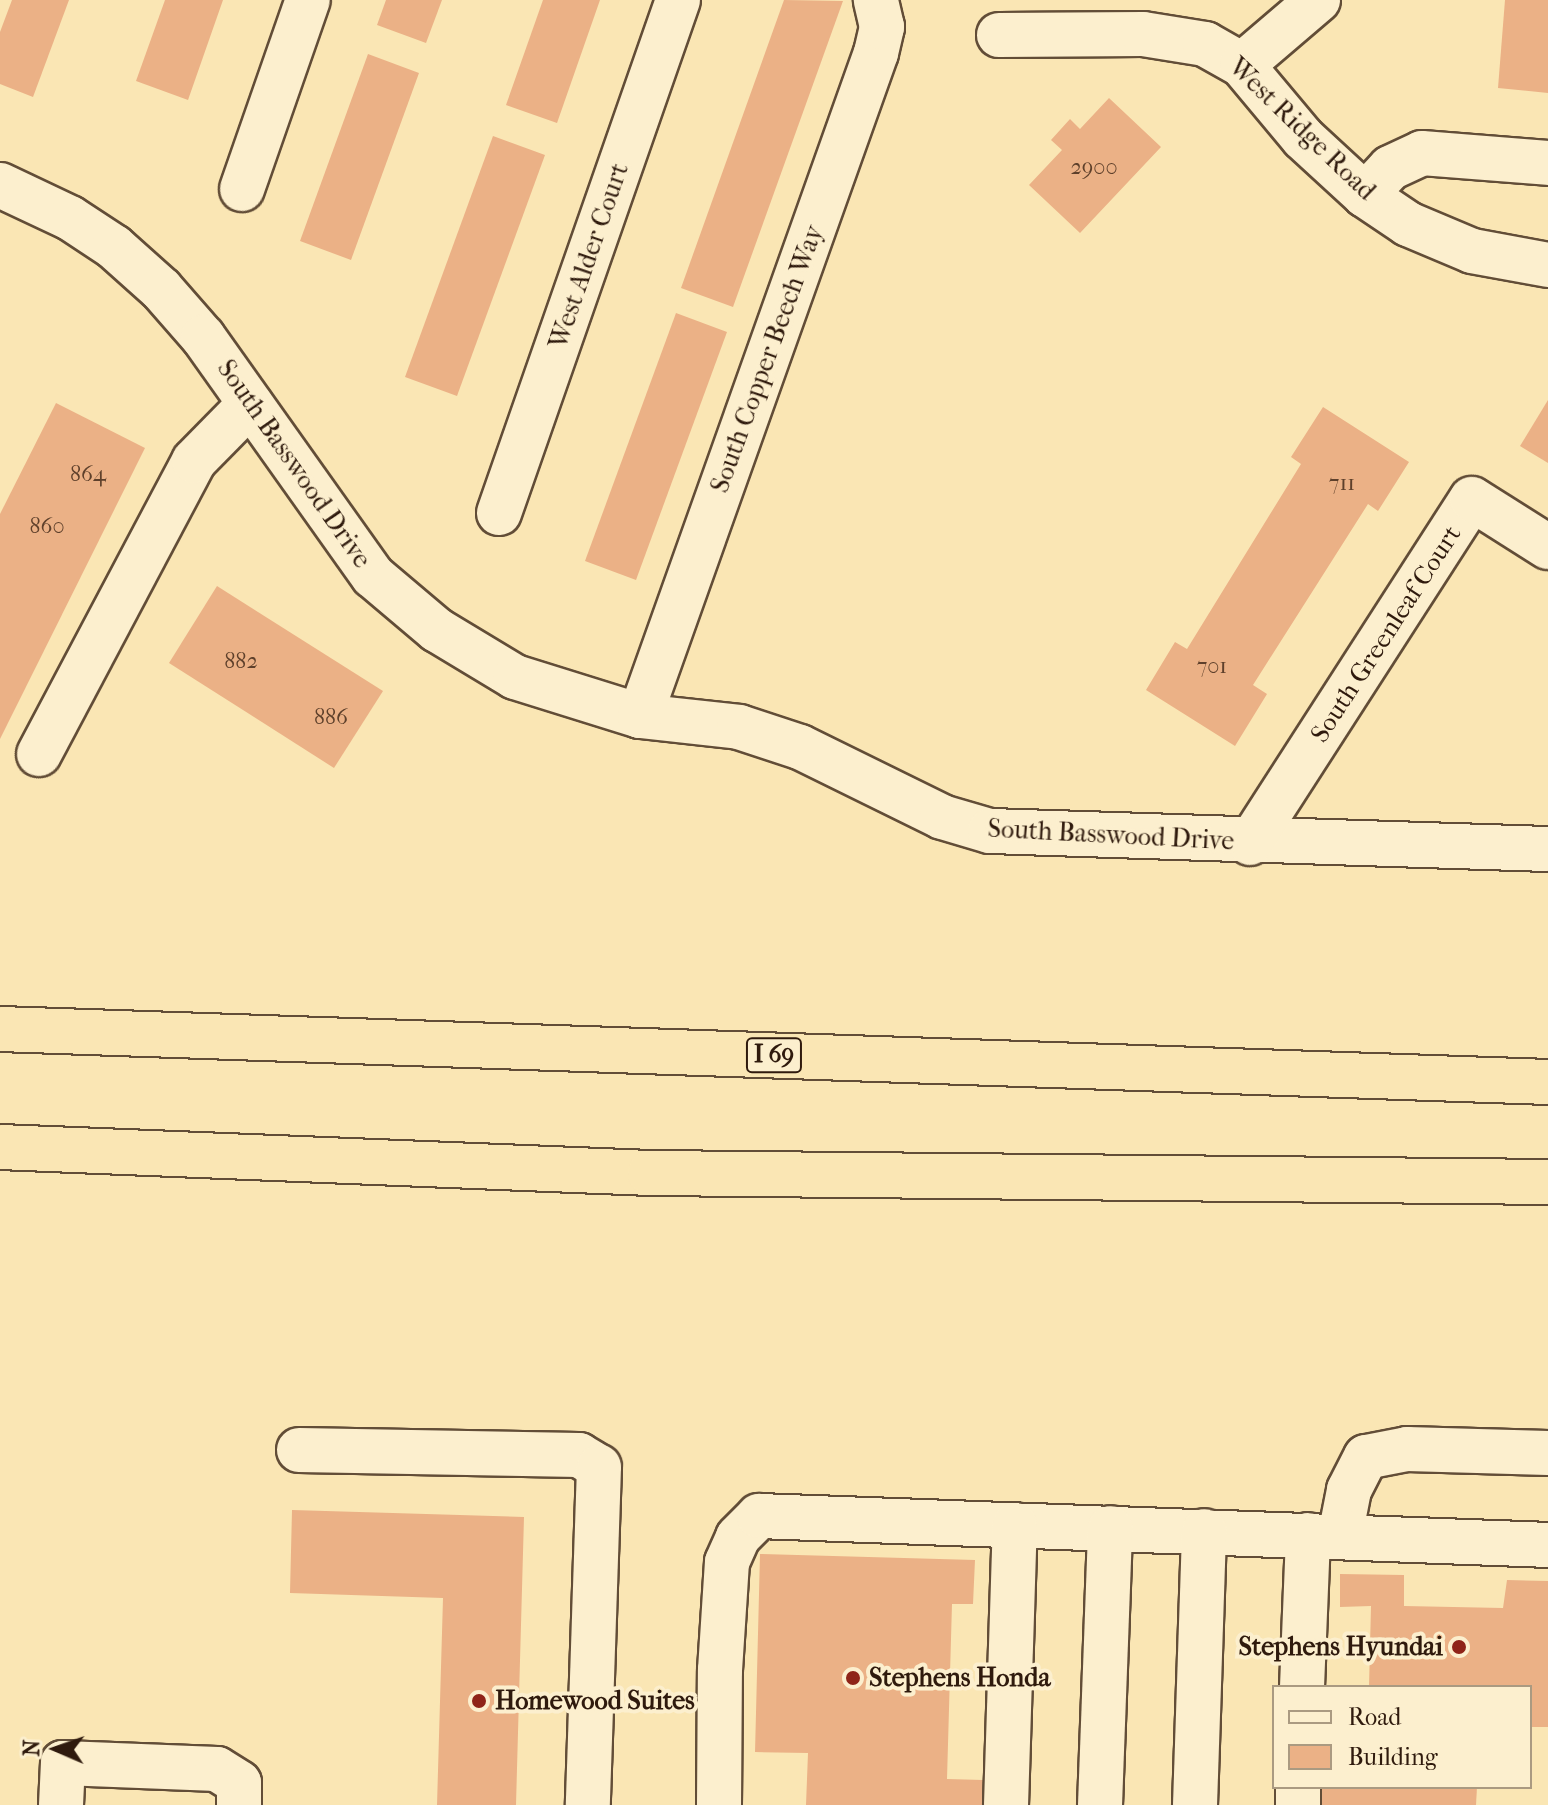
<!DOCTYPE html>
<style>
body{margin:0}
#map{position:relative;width:1548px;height:1805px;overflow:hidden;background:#fae6b4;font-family:"IM FELL French Canon",serif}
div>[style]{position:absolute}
.building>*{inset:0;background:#ebb186}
.roads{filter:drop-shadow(2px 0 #624d37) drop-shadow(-2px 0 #624d37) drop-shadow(0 2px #624d37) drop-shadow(0 -2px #624d37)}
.minor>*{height:44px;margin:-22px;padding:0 22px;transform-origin:22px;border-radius:22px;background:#fcefce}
.highway>*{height:44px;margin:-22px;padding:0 22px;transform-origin:22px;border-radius:22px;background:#fae6b4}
.dots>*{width:22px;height:22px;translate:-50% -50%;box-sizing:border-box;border:4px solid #fcefce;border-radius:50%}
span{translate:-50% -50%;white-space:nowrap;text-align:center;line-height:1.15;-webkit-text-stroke:8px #fcefce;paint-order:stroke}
.number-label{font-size:22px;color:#5e402b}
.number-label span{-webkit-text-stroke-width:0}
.shield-label span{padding:2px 6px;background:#fcefce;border:2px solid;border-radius:6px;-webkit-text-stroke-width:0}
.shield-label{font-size:24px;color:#2f1a0d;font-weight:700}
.street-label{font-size:26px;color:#2f1a0d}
.poi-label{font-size:26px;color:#2f1a0d;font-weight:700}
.right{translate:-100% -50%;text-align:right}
.left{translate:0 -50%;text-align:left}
.legend{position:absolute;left:1272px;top:1685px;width:260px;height:104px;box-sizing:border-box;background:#fcefce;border:2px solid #aa9a81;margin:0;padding:10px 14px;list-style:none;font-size:24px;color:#2f1a0d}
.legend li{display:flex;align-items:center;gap:16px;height:40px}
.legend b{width:40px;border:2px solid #aa9a81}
.north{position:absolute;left:16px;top:1709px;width:80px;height:80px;-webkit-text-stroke:6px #fcefce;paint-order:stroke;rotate:272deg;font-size:22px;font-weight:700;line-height:32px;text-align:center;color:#2f1a0d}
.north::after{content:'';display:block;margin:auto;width:28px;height:36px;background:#2f1a0d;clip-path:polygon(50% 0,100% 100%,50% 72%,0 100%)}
</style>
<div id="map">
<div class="building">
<div style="clip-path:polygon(12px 0,69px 0,33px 97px,0 84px,0 32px)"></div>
<div style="clip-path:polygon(165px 0,223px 0,188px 100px,136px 81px)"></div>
<div style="clip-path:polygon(386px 0,442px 0,426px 43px,377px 25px)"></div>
<div style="clip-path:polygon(543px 0,600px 0,557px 123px,506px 105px)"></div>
<div style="clip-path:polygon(784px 0,843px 1px,733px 307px,681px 288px)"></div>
<div style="clip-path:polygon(1505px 0,1548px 0,1548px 93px,1498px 88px)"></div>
<div style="clip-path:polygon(368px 54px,419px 73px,351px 260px,300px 241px)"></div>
<div style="clip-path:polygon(1109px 98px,1161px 147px,1080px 233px,1029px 185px,1062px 150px,1051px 140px,1070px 119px,1080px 129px)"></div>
<div style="clip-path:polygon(493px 136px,545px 155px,457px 396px,405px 377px)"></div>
<div style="clip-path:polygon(676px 313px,727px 332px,636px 580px,585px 561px)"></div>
<div style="clip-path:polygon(1548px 400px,1548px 463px,1520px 446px)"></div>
<div style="clip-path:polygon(56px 403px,145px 448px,0 739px,0 514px)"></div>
<div style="clip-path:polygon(1323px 407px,1409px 462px,1378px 511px,1368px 504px,1253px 685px,1267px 694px,1235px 746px,1146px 690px,1175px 642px,1187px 649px,1301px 464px,1291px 457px)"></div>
<div style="clip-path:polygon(217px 586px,383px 691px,334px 768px,169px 663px)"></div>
<div style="clip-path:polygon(292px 1510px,524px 1517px,516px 1805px,437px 1805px,443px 1598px,290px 1593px)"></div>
<div style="clip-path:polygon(760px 1554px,975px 1560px,973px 1604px,952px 1604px,947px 1779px,983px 1780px,982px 1805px,806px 1805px,808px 1753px,755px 1752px)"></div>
<div style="clip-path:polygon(1340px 1574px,1404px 1575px,1404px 1606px,1503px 1608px,1507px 1580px,1548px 1581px,1548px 1727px,1530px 1727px,1530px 1687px,1369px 1687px,1371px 1606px,1340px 1607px)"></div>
<div style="clip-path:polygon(1314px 1787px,1477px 1787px,1476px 1805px,1313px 1805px)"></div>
</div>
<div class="roads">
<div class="minor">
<div style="left:999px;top:35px;width:144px;rotate:-0.4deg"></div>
<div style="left:1143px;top:34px;width:63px;rotate:9.2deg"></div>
<div style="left:1205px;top:44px;width:43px;rotate:29.6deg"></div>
<div style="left:1242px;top:65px;width:95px;rotate:50.1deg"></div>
<div style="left:1303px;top:138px;width:84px;rotate:42.6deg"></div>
<div style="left:1365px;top:195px;width:52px;rotate:34deg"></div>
<div style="left:1408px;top:224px;width:69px;rotate:22.9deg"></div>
<div style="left:1472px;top:251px;width:77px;rotate:10.4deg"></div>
<div style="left:1242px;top:65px;width:100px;rotate:-40.5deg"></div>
<div style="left:0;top:185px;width:77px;rotate:25.2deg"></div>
<div style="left:70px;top:218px;width:53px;rotate:33.4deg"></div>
<div style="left:114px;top:247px;width:63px;rotate:41.8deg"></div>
<div style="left:161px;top:289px;width:64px;rotate:48.8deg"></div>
<div style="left:203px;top:337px;width:293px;rotate:54.6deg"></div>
<div style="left:373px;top:576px;width:84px;rotate:40.2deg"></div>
<div style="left:437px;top:630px;width:91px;rotate:31.1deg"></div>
<div style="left:515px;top:677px;width:131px;rotate:17.3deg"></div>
<div style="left:640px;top:716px;width:100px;rotate:6.3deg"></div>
<div style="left:739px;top:727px;width:64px;rotate:18.2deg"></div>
<div style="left:800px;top:747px;width:158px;rotate:26.2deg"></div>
<div style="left:942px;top:817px;width:50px;rotate:16.3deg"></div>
<div style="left:990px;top:831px;width:558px;rotate:1.85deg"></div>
<div style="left:242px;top:189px;width:200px;rotate:-70.8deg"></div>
<div style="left:1365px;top:195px;width:37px;rotate:-47deg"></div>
<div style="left:1390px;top:168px;width:35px;rotate:-25deg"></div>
<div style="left:1422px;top:153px;width:126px;rotate:4.5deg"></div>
<div style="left:499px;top:513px;width:543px;rotate:-70.76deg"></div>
<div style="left:640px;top:716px;width:704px;rotate:-70.41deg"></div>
<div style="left:876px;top:53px;width:27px;rotate:-77deg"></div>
<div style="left:882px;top:27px;width:28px;rotate:-103deg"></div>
<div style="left:39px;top:754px;width:331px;rotate:-62.1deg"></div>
<div style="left:194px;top:461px;width:80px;rotate:-45.5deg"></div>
<div style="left:1250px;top:843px;width:409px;rotate:-57.2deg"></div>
<div style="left:1472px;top:499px;width:90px;rotate:32.3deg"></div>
<div style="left:299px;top:1450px;width:280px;rotate:1deg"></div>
<div style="left:579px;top:1455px;width:23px;rotate:31deg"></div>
<div style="left:599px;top:1467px;width:338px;rotate:91.9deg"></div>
<div style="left:1340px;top:1536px;width:47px;rotate:-78.9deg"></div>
<div style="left:1349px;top:1490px;width:37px;rotate:-63deg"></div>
<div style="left:1366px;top:1457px;width:42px;rotate:-11deg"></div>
<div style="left:1407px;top:1449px;width:141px;rotate:1.6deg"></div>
<div style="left:1302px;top:1687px;width:152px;rotate:-87.7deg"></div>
<div style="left:61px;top:1805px;width:42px;rotate:-87.3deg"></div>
<div style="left:63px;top:1763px;width:154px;rotate:2.2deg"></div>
<div style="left:217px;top:1769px;width:26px;rotate:32deg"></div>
<div style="left:239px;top:1783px;width:22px;rotate:90deg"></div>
<div style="left:719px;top:1805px;width:135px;rotate:-89.6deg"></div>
<div style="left:720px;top:1670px;width:108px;rotate:-86.3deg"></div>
<div style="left:727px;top:1562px;width:27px;rotate:-66deg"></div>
<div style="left:738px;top:1537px;width:30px;rotate:-45deg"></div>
<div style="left:759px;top:1516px;width:790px;rotate:2.1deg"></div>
<div style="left:1006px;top:1805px;width:280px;rotate:-88.2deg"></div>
<div style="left:1100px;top:1805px;width:277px;rotate:-87.9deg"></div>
<div style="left:1195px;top:1805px;width:274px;rotate:-88.1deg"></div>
<div style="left:1298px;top:1805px;width:18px;rotate:-90deg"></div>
</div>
<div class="highway">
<div style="left:0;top:1029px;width:1549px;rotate:1.96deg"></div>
<div style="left:0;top:1147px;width:651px;rotate:2.29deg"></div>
<div style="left:650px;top:1173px;width:898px;rotate:0.57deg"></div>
</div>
</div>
<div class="dots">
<div style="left:1459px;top:1647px;background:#8f2418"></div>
<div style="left:853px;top:1678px;background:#8f2418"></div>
<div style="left:479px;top:1701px;background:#8f2418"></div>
</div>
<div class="number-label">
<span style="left:1094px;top:168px">2900</span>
<span style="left:88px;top:475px">864</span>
<span style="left:1342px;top:484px">711</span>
<span style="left:47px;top:527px">860</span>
<span style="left:241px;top:662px">882</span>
<span style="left:1212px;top:667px">701</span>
<span style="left:331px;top:718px">886</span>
</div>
<div class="shield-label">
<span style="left:774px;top:1055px">I 69</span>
</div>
<div class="street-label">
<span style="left:1302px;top:129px;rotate:44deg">West Ridge Road</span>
<span style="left:589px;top:256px;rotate:-71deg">West Alder Court</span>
<span style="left:767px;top:359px;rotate:-70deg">South Copper Beech Way</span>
<span style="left:294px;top:464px;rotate:55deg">South Basswood Drive</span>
<span style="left:1386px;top:634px;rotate:-57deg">South Greenleaf Court</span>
<span style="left:1111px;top:835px;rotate:3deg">South Basswood Drive</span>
</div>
<div class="poi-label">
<span class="right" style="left:1443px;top:1647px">Stephens Hyundai</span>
<span class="left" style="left:869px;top:1678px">Stephens Honda</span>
<span class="left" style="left:495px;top:1701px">Homewood Suites</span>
</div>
<ul class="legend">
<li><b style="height:10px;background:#fcefce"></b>Road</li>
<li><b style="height:22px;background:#ebb186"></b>Building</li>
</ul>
<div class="north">N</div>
</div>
